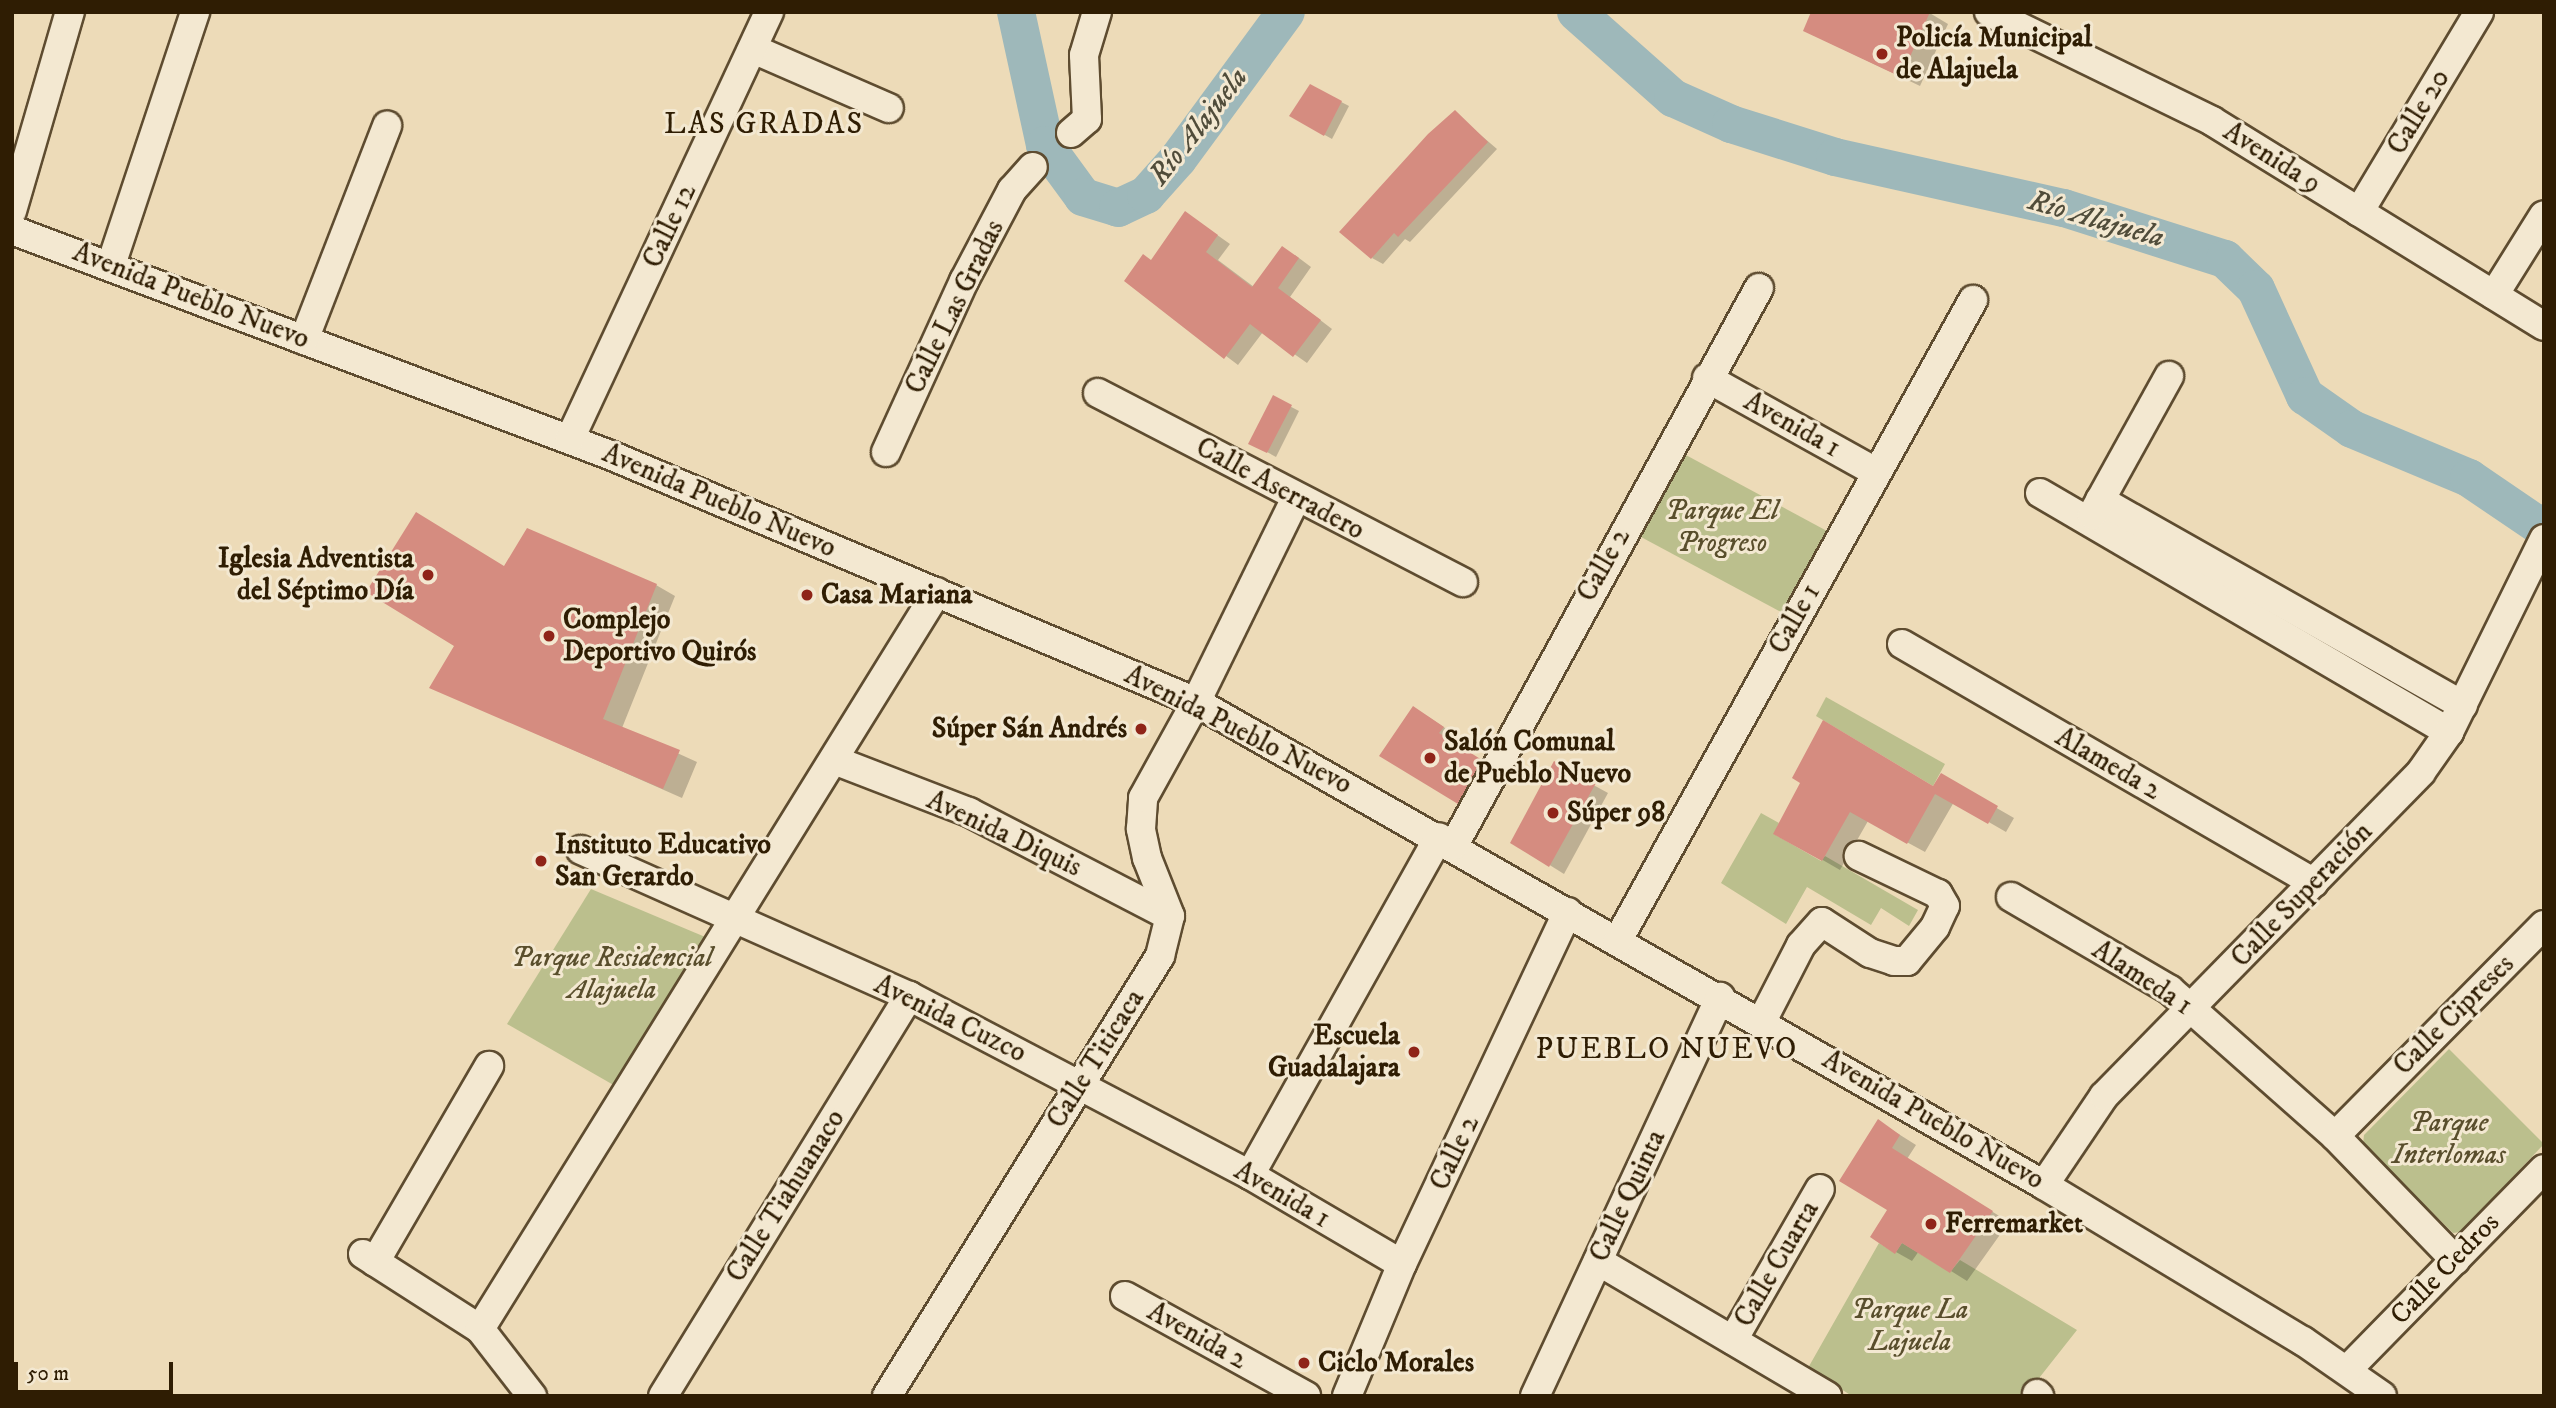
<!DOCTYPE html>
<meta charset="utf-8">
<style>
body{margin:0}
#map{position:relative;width:2556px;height:1408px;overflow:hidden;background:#eddbb8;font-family:"IM FELL DW Pica",serif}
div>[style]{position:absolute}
.green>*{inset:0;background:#bbbf8d}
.shadow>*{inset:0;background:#0003}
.river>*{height:38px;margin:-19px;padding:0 19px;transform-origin:19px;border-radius:19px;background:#9eb8ba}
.building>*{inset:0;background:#d58c80}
.roads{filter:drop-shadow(2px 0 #5e4c30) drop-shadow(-2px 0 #5e4c30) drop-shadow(0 2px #5e4c30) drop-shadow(0 -2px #5e4c30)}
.minor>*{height:28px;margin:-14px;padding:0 14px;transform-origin:14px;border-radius:14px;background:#f3e8d1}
.dots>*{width:19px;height:19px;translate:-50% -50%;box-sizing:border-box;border:4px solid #f3e8d1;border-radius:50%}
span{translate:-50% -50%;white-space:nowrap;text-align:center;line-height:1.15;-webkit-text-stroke:6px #f3e8d1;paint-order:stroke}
.poi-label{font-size:28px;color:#2f1d03;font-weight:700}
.left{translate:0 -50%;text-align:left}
.right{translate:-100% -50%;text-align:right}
.street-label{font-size:28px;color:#2f1d03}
.park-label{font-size:28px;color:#594e2c;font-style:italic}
.neighbourhood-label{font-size:30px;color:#2f1d03;letter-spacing:2px}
.water-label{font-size:30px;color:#504c3a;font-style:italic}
.frame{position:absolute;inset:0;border:14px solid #2f1d03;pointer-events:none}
.scale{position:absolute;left:14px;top:1362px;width:159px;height:32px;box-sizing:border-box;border:4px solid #2f1d03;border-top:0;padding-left:9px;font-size:21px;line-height:24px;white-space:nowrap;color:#2f1d03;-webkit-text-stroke:5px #f3e8d1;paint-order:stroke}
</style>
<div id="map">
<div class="green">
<div style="clip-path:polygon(1684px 454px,1827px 531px,1783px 613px,1641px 537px)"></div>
<div style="clip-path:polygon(1826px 697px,1945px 764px,1933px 786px,1816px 716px)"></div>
<div style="clip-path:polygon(1761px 813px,1779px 823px,1774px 834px,1821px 861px,1825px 856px,1918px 910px,1909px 926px,1881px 908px,1871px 925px,1807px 887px,1786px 924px,1721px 883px)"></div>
<div style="clip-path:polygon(591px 889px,710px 939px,617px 1087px,507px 1024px)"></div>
<div style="clip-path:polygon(2449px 1049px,2544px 1144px,2461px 1232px,2453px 1233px,2363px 1144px,2364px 1135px)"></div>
<div style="clip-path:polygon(1879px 1243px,1895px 1253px,1902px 1243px,1950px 1272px,1960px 1260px,2077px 1330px,2025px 1396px,1852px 1396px,1808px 1368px)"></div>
</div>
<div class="shadow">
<div style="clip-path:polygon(1928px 12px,1948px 24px,1920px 86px,1805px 31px)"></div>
<div style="clip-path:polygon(1310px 86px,1349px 106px,1332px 139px,1291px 116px)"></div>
<div style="clip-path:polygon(1455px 113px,1497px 149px,1410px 242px,1405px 239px,1383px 264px,1372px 258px)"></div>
<div style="clip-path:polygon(1186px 213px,1230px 244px,1218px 260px,1254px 287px,1295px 255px,1311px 267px,1290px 297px,1332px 329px,1307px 363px,1263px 332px,1238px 365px,1127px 281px,1152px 262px)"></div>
<div style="clip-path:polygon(1274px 398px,1299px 411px,1276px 457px,1251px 443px)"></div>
<div style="clip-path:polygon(505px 568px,656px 585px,675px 596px,622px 728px,697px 762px,682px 798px,431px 687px)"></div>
<div style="clip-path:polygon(1427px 716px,1457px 736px,1452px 743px,1494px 769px,1472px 810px,1381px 755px)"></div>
<div style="clip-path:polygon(1555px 764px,1608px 793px,1564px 874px,1513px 842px)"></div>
<div style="clip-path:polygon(1941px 776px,2014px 818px,2006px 832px,1954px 802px,1925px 852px,1868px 821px,1840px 870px,1776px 833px,1803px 782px,1934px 788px)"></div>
<div style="clip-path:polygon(1878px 1121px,1916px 1145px,1907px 1159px,2009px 1222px,1967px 1281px,1919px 1251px,1912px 1261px,1896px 1252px)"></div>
</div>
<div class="river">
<div style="left:1016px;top:12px;width:136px;rotate:77.7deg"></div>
<div style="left:1045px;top:145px;width:64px;rotate:53.8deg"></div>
<div style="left:1083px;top:197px;width:37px;rotate:17deg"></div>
<div style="left:1118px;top:208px;width:31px;rotate:-25deg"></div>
<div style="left:1146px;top:195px;width:48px;rotate:-48.4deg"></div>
<div style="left:1178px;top:159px;width:182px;rotate:-53.7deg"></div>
<div style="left:1576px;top:12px;width:130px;rotate:41.6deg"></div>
<div style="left:1673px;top:98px;width:64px;rotate:24.1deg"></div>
<div style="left:1731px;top:124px;width:109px;rotate:17.6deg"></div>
<div style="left:1835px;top:157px;width:235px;rotate:12.6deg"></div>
<div style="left:2064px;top:208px;width:169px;rotate:17.6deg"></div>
<div style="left:2225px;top:259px;width:43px;rotate:44.1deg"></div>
<div style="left:2256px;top:289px;width:118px;rotate:65.4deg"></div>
<div style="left:2305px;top:396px;width:57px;rotate:35.1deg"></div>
<div style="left:2352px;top:429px;width:127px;rotate:22.7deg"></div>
<div style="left:2469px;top:478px;width:91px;rotate:34.2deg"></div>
</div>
<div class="building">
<div style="clip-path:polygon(1811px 12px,1930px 12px,1901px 77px,1803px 31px)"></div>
<div style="clip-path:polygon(1310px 84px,1342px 101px,1324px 136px,1289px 116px)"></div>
<div style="clip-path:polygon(1455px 110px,1488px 142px,1398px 237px,1394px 233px,1371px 259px,1339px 232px,1428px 134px)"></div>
<div style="clip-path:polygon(1185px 211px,1218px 235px,1206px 252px,1252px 287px,1282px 246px,1299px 258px,1278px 288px,1321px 320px,1293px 357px,1250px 324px,1224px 359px,1124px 281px,1143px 254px,1151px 260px)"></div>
<div style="clip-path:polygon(1273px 395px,1292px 405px,1267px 453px,1248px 444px)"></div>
<div style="clip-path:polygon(416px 512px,504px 566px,527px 528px,657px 584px,603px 719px,680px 750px,663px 789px,429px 688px,454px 646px,366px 592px)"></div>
<div style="clip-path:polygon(1413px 706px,1444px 727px,1439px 733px,1482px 760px,1458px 804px,1379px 756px)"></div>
<div style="clip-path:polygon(1823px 720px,1933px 786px,1941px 773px,1998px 806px,1988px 824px,1935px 794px,1907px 844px,1850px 812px,1822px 861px,1773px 834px,1800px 783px,1792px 778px)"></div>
<div style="clip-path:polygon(1554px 761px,1596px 783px,1549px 867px,1510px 843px)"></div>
<div style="clip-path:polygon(1878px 1119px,1900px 1135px,1892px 1148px,1993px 1211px,1950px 1273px,1902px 1243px,1895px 1254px,1870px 1237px,1887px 1210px,1839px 1181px)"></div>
</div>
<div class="roads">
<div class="minor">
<div style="left:1989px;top:12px;width:248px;rotate:26deg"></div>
<div style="left:2212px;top:121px;width:390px;rotate:31.7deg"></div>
<div style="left:753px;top:49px;width:148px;rotate:23.5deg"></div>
<div style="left:1071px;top:133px;width:21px;rotate:-41deg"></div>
<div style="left:1087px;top:119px;width:64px;rotate:-92.7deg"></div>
<div style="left:1084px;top:55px;width:45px;rotate:-73.2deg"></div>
<div style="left:12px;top:211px;width:207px;rotate:-73.8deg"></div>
<div style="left:2359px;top:212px;width:233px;rotate:-59deg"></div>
<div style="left:12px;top:230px;width:639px;rotate:20.62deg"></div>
<div style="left:610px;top:455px;width:636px;rotate:22.86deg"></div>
<div style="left:1196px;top:702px;width:976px;rotate:29.66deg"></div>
<div style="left:2044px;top:1185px;width:302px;rotate:31.1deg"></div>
<div style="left:2303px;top:1341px;width:96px;rotate:34.8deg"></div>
<div style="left:111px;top:265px;width:267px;rotate:-71.6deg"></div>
<div style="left:2494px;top:295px;width:94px;rotate:-58deg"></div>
<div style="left:304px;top:340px;width:230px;rotate:-68.8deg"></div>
<div style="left:1707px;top:378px;width:193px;rotate:29.1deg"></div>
<div style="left:1098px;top:393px;width:411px;rotate:27.4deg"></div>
<div style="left:570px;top:439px;width:471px;rotate:-65deg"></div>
<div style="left:886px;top:452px;width:188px;rotate:-65.5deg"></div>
<div style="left:964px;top:281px;width:103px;rotate:-62.2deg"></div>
<div style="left:1012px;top:190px;width:31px;rotate:-48deg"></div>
<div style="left:2040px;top:493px;width:474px;rotate:30.3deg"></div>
<div style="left:2100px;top:500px;width:417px;rotate:29.5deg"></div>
<div style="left:2092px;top:515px;width:159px;rotate:-61deg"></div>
<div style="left:1902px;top:644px;width:476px;rotate:30.1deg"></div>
<div style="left:834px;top:760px;width:145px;rotate:21.1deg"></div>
<div style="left:969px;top:812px;width:226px;rotate:27.4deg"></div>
<div style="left:1454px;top:845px;width:635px;rotate:-61.3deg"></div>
<div style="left:581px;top:850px;width:359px;rotate:24deg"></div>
<div style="left:909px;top:996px;width:385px;rotate:27.7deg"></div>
<div style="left:1250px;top:1175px;width:176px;rotate:30.4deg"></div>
<div style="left:2011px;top:897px;width:184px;rotate:30.3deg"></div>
<div style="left:2170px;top:990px;width:220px;rotate:41.5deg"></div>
<div style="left:2335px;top:1136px;width:173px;rotate:45.9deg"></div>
<div style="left:1618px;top:940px;width:732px;rotate:-60.98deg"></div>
<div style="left:1762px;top:1021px;width:85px;rotate:-62.8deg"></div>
<div style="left:1801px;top:945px;width:31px;rotate:-48deg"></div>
<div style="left:1822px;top:922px;width:57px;rotate:32.9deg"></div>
<div style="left:1870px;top:953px;width:25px;rotate:18deg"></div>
<div style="left:1894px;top:961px;width:13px"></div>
<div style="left:1907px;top:961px;width:44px;rotate:-50.5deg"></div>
<div style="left:1935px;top:927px;width:23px;rotate:-65deg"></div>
<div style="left:1945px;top:906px;width:14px;rotate:-120deg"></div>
<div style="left:1938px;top:894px;width:88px;rotate:-154.3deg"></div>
<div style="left:2335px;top:1136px;width:297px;rotate:-45.3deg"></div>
<div style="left:1250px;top:1175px;width:387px;rotate:-60.8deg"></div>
<div style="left:2044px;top:1185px;width:107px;rotate:-56deg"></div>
<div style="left:2104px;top:1096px;width:453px;rotate:-45.6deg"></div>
<div style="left:2421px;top:772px;width:49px;rotate:-55deg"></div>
<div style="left:2449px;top:732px;width:215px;rotate:-63.8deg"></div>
<div style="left:363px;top:1254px;width:139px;rotate:32.7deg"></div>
<div style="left:480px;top:1329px;width:85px;rotate:52.2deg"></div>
<div style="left:1598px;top:1261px;width:266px;rotate:30.5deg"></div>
<div style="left:375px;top:1262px;width:227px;rotate:-59.8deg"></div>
<div style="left:1125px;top:1296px;width:207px;rotate:28.9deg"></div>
<div style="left:480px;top:1329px;width:867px;rotate:-58.2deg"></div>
<div style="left:1733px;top:1340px;width:174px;rotate:-60.1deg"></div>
<div style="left:2347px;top:1370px;width:281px;rotate:-45.6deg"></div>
<div style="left:2037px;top:1394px;width:3px;rotate:45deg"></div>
<div style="left:663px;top:1396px;width:470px;rotate:-58.4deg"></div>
<div style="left:887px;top:1396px;width:518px;rotate:-58.18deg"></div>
<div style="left:1160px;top:956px;width:41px;rotate:-76deg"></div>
<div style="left:1170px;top:916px;width:62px;rotate:-111.6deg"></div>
<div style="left:1147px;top:858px;width:30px;rotate:-102deg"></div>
<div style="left:1141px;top:829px;width:31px;rotate:-86deg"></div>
<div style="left:1143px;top:798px;width:110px;rotate:-61.1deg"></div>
<div style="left:1196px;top:702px;width:227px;rotate:-63.9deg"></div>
<div style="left:1347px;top:1396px;width:143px;rotate:-67.4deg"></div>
<div style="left:1402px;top:1264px;width:389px;rotate:-64.8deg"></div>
<div style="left:1535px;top:1396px;width:440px;rotate:-65.1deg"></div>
</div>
</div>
<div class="dots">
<div style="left:1882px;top:54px;background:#8f2418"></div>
<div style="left:428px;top:575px;background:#8f2418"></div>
<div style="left:807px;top:595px;background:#8f2418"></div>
<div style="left:549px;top:636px;background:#8f2418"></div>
<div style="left:1141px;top:729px;background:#8f2418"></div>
<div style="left:1430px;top:758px;background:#8f2418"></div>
<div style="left:1553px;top:813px;background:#8f2418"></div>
<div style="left:541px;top:861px;background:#8f2418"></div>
<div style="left:1414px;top:1052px;background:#8f2418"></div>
<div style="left:1931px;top:1224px;background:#8f2418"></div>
<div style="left:1304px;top:1363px;background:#8f2418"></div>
</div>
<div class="poi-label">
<span class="left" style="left:1896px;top:54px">Policía Municipal<br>de Alajuela</span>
<span class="right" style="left:414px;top:575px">Iglesia Adventista<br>del Séptimo Día</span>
<span class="left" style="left:821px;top:595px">Casa Mariana</span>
<span class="left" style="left:563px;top:636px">Complejo<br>Deportivo Quirós</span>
<span class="right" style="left:1127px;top:729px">Súper Sán Andrés</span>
<span class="left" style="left:1444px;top:758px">Salón Comunal<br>de Pueblo Nuevo</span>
<span class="left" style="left:1567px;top:813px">Súper 98</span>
<span class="left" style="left:555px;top:861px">Instituto Educativo<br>San Gerardo</span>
<span class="right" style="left:1400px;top:1052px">Escuela<br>Guadalajara</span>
<span class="left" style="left:1945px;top:1224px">Ferremarket</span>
<span class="left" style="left:1318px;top:1363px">Ciclo Morales</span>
</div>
<div class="street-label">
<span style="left:2419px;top:112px;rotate:-59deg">Calle 20</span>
<span style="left:2272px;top:158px;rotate:32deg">Avenida 9</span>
<span style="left:670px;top:226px;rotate:-65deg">Calle 12</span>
<span style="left:191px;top:296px;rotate:21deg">Avenida Pueblo Nuevo</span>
<span style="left:955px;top:307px;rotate:-64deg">Calle Las Gradas</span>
<span style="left:1792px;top:425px;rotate:29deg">Avenida 1</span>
<span style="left:1280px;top:489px;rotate:28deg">Calle Aserradero</span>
<span style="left:719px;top:501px;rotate:23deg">Avenida Pueblo Nuevo</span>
<span style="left:1604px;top:565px;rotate:-61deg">Calle 2</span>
<span style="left:1795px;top:619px;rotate:-61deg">Calle 1</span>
<span style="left:1238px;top:730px;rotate:27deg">Avenida Pueblo Nuevo</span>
<span style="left:2108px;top:764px;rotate:30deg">Alameda 2</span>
<span style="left:1004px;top:834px;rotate:25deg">Avenida Diquis</span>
<span style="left:2302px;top:895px;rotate:-46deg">Calle Superación</span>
<span style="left:2142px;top:978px;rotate:33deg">Alameda 1</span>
<span style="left:2454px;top:1015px;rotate:-45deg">Calle Cipreses</span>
<span style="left:950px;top:1019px;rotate:26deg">Avenida Cuzco</span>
<span style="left:1096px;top:1059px;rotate:-58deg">Calle Titicaca</span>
<span style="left:1933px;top:1120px;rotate:30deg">Avenida Pueblo Nuevo</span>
<span style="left:1455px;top:1153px;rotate:-65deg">Calle 2</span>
<span style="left:1282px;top:1195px;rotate:30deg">Avenida 1</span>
<span style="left:786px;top:1196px;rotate:-58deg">Calle Tiahuanaco</span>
<span style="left:1628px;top:1196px;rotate:-65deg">Calle Quinta</span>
<span style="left:1777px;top:1264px;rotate:-60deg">Calle Cuarta</span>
<span style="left:2445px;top:1269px;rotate:-46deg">Calle Cedros</span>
<span style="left:1197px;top:1336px;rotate:29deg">Avenida 2</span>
</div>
<div class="park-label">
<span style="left:1722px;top:527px">Parque El<br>Progreso</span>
<span style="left:612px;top:974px">Parque Residencial<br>Alajuela</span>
<span style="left:2449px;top:1139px">Parque<br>Interlomas</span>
<span style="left:1910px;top:1326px">Parque La<br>Lajuela</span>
</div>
<div class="neighbourhood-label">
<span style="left:764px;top:125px">LAS GRADAS</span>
<span style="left:1667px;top:1050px">PUEBLO NUEVO</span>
</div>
<div class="water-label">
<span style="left:1199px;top:127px;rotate:-52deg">Río Alajuela</span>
<span style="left:2096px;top:220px;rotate:16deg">Río Alajuela</span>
</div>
<div class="frame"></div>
<div class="scale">50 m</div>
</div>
